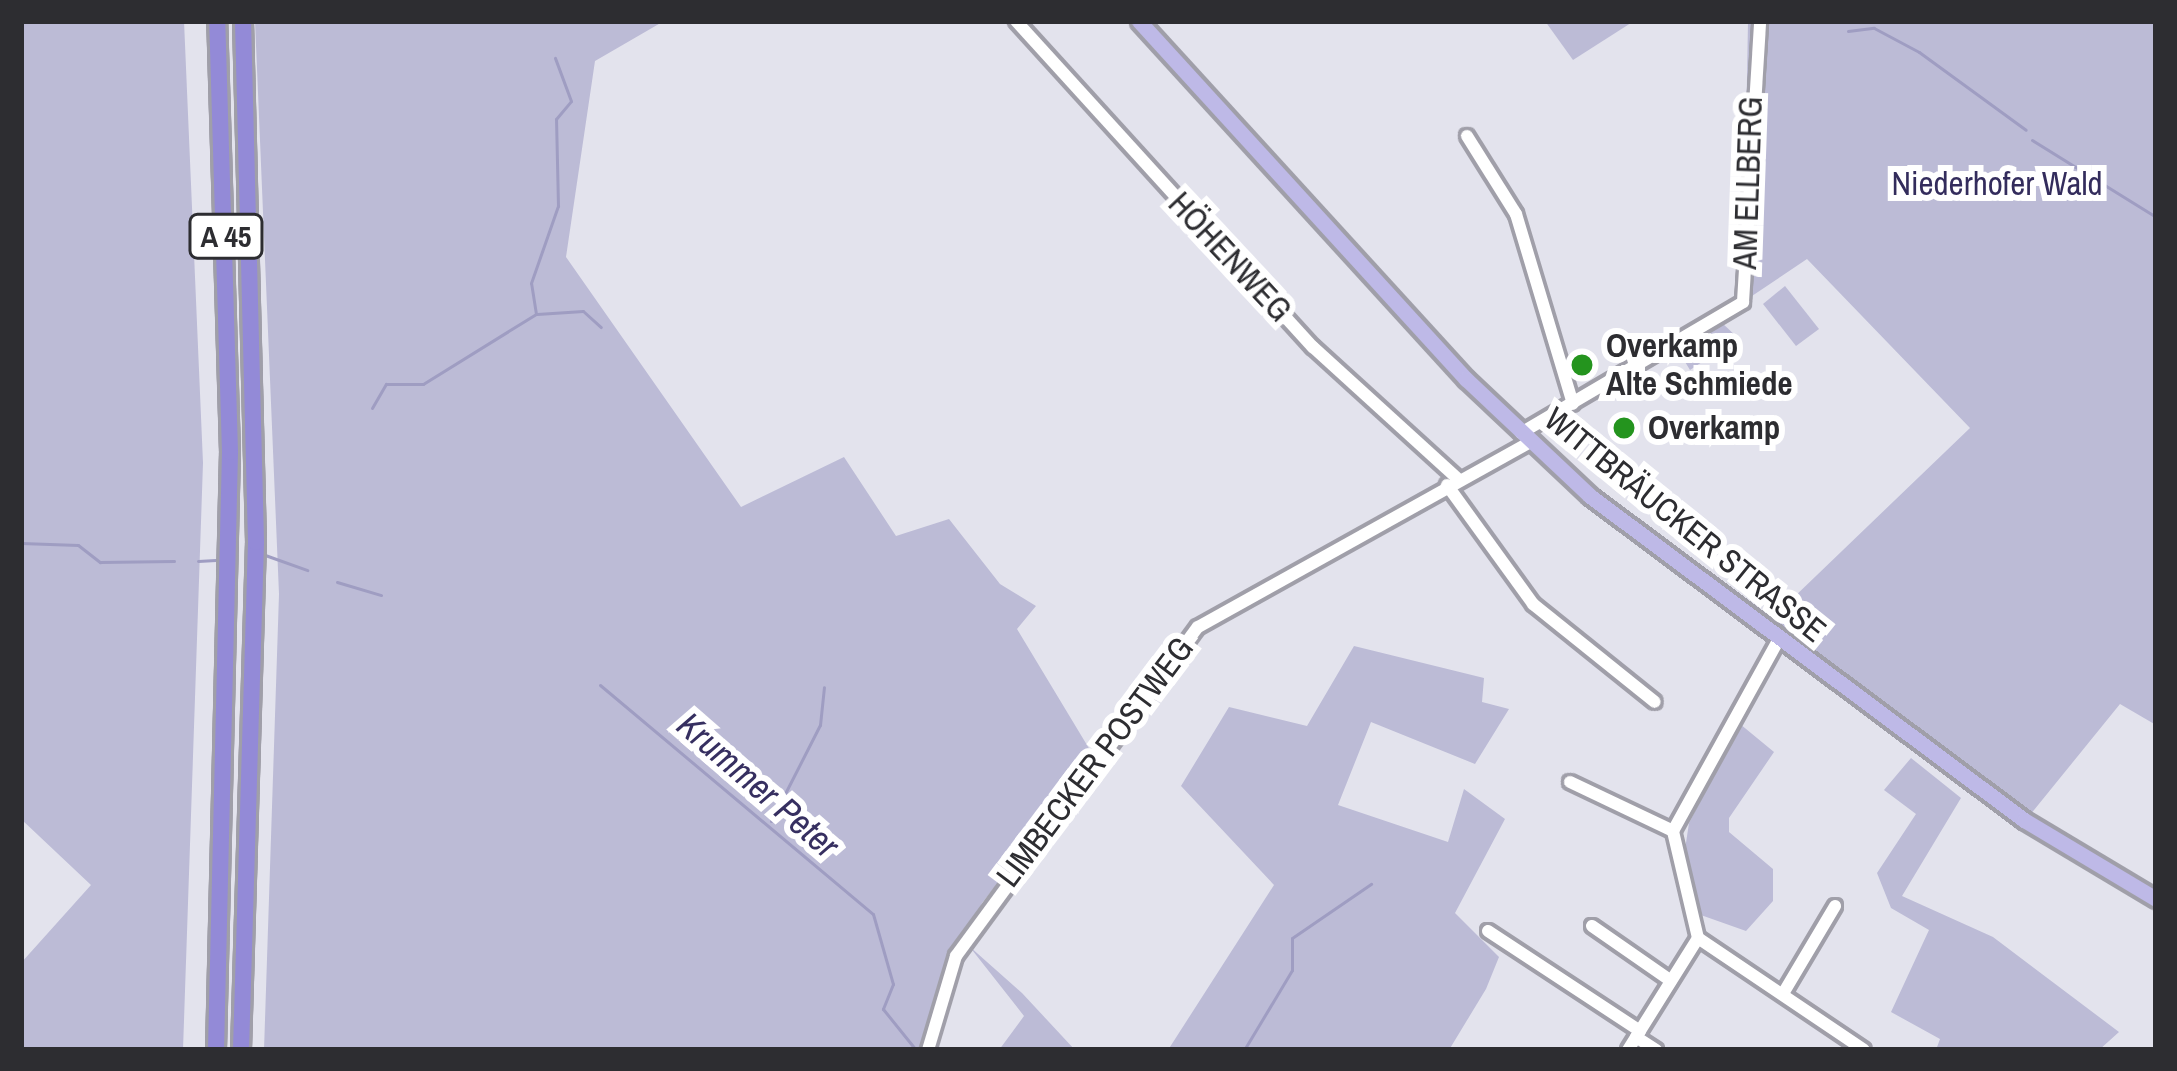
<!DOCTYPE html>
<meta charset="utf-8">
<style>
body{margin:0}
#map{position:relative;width:2177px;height:1071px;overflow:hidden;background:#e3e3ed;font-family:"Archivo Narrow",sans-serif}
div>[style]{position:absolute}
.green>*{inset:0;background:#bcbbd6}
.stream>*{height:3px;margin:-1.5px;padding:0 1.5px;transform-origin:1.5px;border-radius:1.5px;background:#9f9dc2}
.roads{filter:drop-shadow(3px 0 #a09fa9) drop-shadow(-3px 0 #a09fa9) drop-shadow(0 3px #a09fa9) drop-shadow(0 -3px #a09fa9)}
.minor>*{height:12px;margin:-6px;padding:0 6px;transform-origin:6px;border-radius:6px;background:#fff}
.major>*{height:15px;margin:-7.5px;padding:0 7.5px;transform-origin:7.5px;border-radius:7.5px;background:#beb9e7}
.highway>*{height:16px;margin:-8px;padding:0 8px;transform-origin:8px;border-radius:8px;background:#938ad7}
.dots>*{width:33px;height:33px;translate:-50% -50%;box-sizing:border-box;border:6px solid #fff;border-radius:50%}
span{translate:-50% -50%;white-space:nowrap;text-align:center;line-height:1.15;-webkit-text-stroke:12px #fff;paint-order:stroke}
.shield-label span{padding:3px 9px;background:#fff;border:3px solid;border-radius:9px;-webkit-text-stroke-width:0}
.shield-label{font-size:30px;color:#2d2d31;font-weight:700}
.street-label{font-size:33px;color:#2d2d31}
.park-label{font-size:33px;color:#332c5c}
.poi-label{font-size:33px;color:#2d2d31;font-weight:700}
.left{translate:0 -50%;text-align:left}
.water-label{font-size:36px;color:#362f60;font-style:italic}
.frame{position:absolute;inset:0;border:24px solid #2d2d31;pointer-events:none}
</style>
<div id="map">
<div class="green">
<div style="clip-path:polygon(21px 21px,184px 21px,203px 463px,183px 1050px,21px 1050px,21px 963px,91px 885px,21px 819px)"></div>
<div style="clip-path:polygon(255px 21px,664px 21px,595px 61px,566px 257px,741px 507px,844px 457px,896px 536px,949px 519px,1000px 584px,1036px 606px,1017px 629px,1096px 760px,982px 903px,925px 1050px,264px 1050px,279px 594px)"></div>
<div style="clip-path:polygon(1545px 21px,1634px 21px,1573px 60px)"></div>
<div style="clip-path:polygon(1748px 21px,2156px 21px,2156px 725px,2120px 704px,2030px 815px,1767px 623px,1970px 428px,1807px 259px,1743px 302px)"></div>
<div style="clip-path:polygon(1785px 286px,1819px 329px,1796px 346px,1763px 304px)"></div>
<div style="clip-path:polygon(1720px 321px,1738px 338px,1690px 370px,1679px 352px,1661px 364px)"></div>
<div style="clip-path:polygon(1354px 646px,1484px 678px,1482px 702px,1509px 709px,1475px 764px,1371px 722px,1338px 805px,1448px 842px,1464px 789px,1505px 819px,1455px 913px,1499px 957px,1486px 989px,1449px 1050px,1168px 1050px,1274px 885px,1181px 786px,1229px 707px,1307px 726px)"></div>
<div style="clip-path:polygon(1740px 724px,1774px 752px,1729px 818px,1729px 832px,1773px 869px,1773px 901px,1746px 931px,1698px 914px,1684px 856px,1689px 823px)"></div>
<div style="clip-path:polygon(1911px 758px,1961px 798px,1902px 896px,1993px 937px,2119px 1032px,2099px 1050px,1936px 1050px,1940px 1039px,1891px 1012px,1929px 930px,1891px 908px,1877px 873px,1916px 814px,1884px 790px)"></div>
<div style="clip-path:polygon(969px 946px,1022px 993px,1075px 1050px,999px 1050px,1024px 1016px)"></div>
</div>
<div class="stream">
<div style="left:1848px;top:31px;width:26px;rotate:-7deg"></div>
<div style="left:1874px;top:28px;width:51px;rotate:28.1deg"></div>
<div style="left:1919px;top:52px;width:132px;rotate:36.1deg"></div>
<div style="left:2032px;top:140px;width:146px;rotate:31.8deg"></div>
<div style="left:537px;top:314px;width:46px;rotate:-3.7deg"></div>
<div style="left:583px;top:311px;width:24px;rotate:42deg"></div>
<div style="left:372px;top:408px;width:28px;rotate:-60deg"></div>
<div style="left:386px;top:384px;width:37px"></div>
<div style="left:423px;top:384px;width:133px;rotate:-31.8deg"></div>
<div style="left:536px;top:314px;width:31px;rotate:-99deg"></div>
<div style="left:531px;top:283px;width:82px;rotate:-70.7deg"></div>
<div style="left:558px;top:206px;width:87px;rotate:-91.3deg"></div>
<div style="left:556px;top:119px;width:23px;rotate:-50deg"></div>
<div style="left:571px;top:101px;width:46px;rotate:-110.4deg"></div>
<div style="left:21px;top:543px;width:57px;rotate:2deg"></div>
<div style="left:78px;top:545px;width:28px;rotate:38deg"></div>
<div style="left:100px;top:562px;width:74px;rotate:-0.8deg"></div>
<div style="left:265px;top:555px;width:45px;rotate:19.7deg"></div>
<div style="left:198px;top:561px;width:22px;rotate:-3deg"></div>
<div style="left:337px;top:582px;width:46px;rotate:16.5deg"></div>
<div style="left:600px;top:685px;width:356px;rotate:40deg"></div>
<div style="left:873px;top:914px;width:73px;rotate:74.1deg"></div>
<div style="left:893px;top:984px;width:27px;rotate:112deg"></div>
<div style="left:883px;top:1009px;width:53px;rotate:51.2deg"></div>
<div style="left:771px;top:821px;width:108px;rotate:-63deg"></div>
<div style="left:820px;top:725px;width:38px;rotate:-84deg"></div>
<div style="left:1244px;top:1050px;width:93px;rotate:-59deg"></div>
<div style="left:1292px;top:970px;width:32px;rotate:-90deg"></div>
<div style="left:1292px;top:938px;width:96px;rotate:-34.4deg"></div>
</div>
<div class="roads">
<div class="minor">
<div style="left:1016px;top:21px;width:441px;rotate:47.7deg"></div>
<div style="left:1313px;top:347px;width:196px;rotate:42.3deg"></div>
<div style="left:1467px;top:136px;width:92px;rotate:57.9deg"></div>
<div style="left:1516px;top:214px;width:198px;rotate:73.3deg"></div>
<div style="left:1521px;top:433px;width:258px;rotate:-30.5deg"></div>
<div style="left:1743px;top:302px;width:282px;rotate:-86.5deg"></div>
<div style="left:1447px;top:485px;width:147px;rotate:54.1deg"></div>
<div style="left:1533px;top:604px;width:156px;rotate:38.8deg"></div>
<div style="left:1570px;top:782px;width:114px;rotate:25.4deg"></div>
<div style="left:1592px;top:926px;width:96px;rotate:34.8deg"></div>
<div style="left:1488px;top:931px;width:182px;rotate:33.3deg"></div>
<div style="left:1698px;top:938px;width:200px;rotate:34deg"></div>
<div style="left:1784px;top:992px;width:100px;rotate:-59.3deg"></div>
<div style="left:1636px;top:1037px;width:24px;rotate:33deg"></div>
<div style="left:928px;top:1050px;width:98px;rotate:-73.4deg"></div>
<div style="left:956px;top:956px;width:408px;rotate:-53.7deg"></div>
<div style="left:1198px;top:627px;width:380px;rotate:-29.1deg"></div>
<div style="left:1628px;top:1050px;width:132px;rotate:-58deg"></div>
<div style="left:1698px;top:938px;width:110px;rotate:-103.2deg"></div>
<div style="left:1673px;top:831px;width:217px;rotate:-61.1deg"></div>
</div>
<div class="major">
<div style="left:1139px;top:21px;width:485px;rotate:47.6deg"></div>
<div style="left:1466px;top:379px;width:170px;rotate:43.3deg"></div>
<div style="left:1590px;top:496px;width:542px;rotate:36.74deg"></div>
<div style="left:2024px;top:820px;width:154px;rotate:30.9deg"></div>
</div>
<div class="highway">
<div style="left:216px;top:1050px;width:598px;rotate:-88.66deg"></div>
<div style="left:230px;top:452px;width:431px;rotate:-91.7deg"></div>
<div style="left:241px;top:1050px;width:508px;rotate:-88.31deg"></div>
<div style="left:256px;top:542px;width:521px;rotate:-91.43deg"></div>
</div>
</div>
<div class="dots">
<div style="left:1582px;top:365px;background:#24941e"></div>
<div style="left:1624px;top:428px;background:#24941e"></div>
</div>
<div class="shield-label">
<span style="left:226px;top:236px">A 45</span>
</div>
<div class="street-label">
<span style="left:1748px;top:183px;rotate:-88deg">AM ELLBERG</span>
<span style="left:1230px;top:257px;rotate:47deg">HÖHENWEG</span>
<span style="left:1685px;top:525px;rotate:39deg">WITTBRÄUCKER STRASSE</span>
<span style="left:1095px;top:762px;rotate:-53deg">LIMBECKER POSTWEG</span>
</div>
<div class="park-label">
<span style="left:1997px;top:184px">Niederhofer Wald</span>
</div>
<div class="poi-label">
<span class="left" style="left:1606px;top:365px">Overkamp<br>Alte Schmiede</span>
<span class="left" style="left:1648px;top:428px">Overkamp</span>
</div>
<div class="water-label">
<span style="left:758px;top:785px;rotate:41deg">Krummer Peter</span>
</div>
<div class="frame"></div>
</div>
